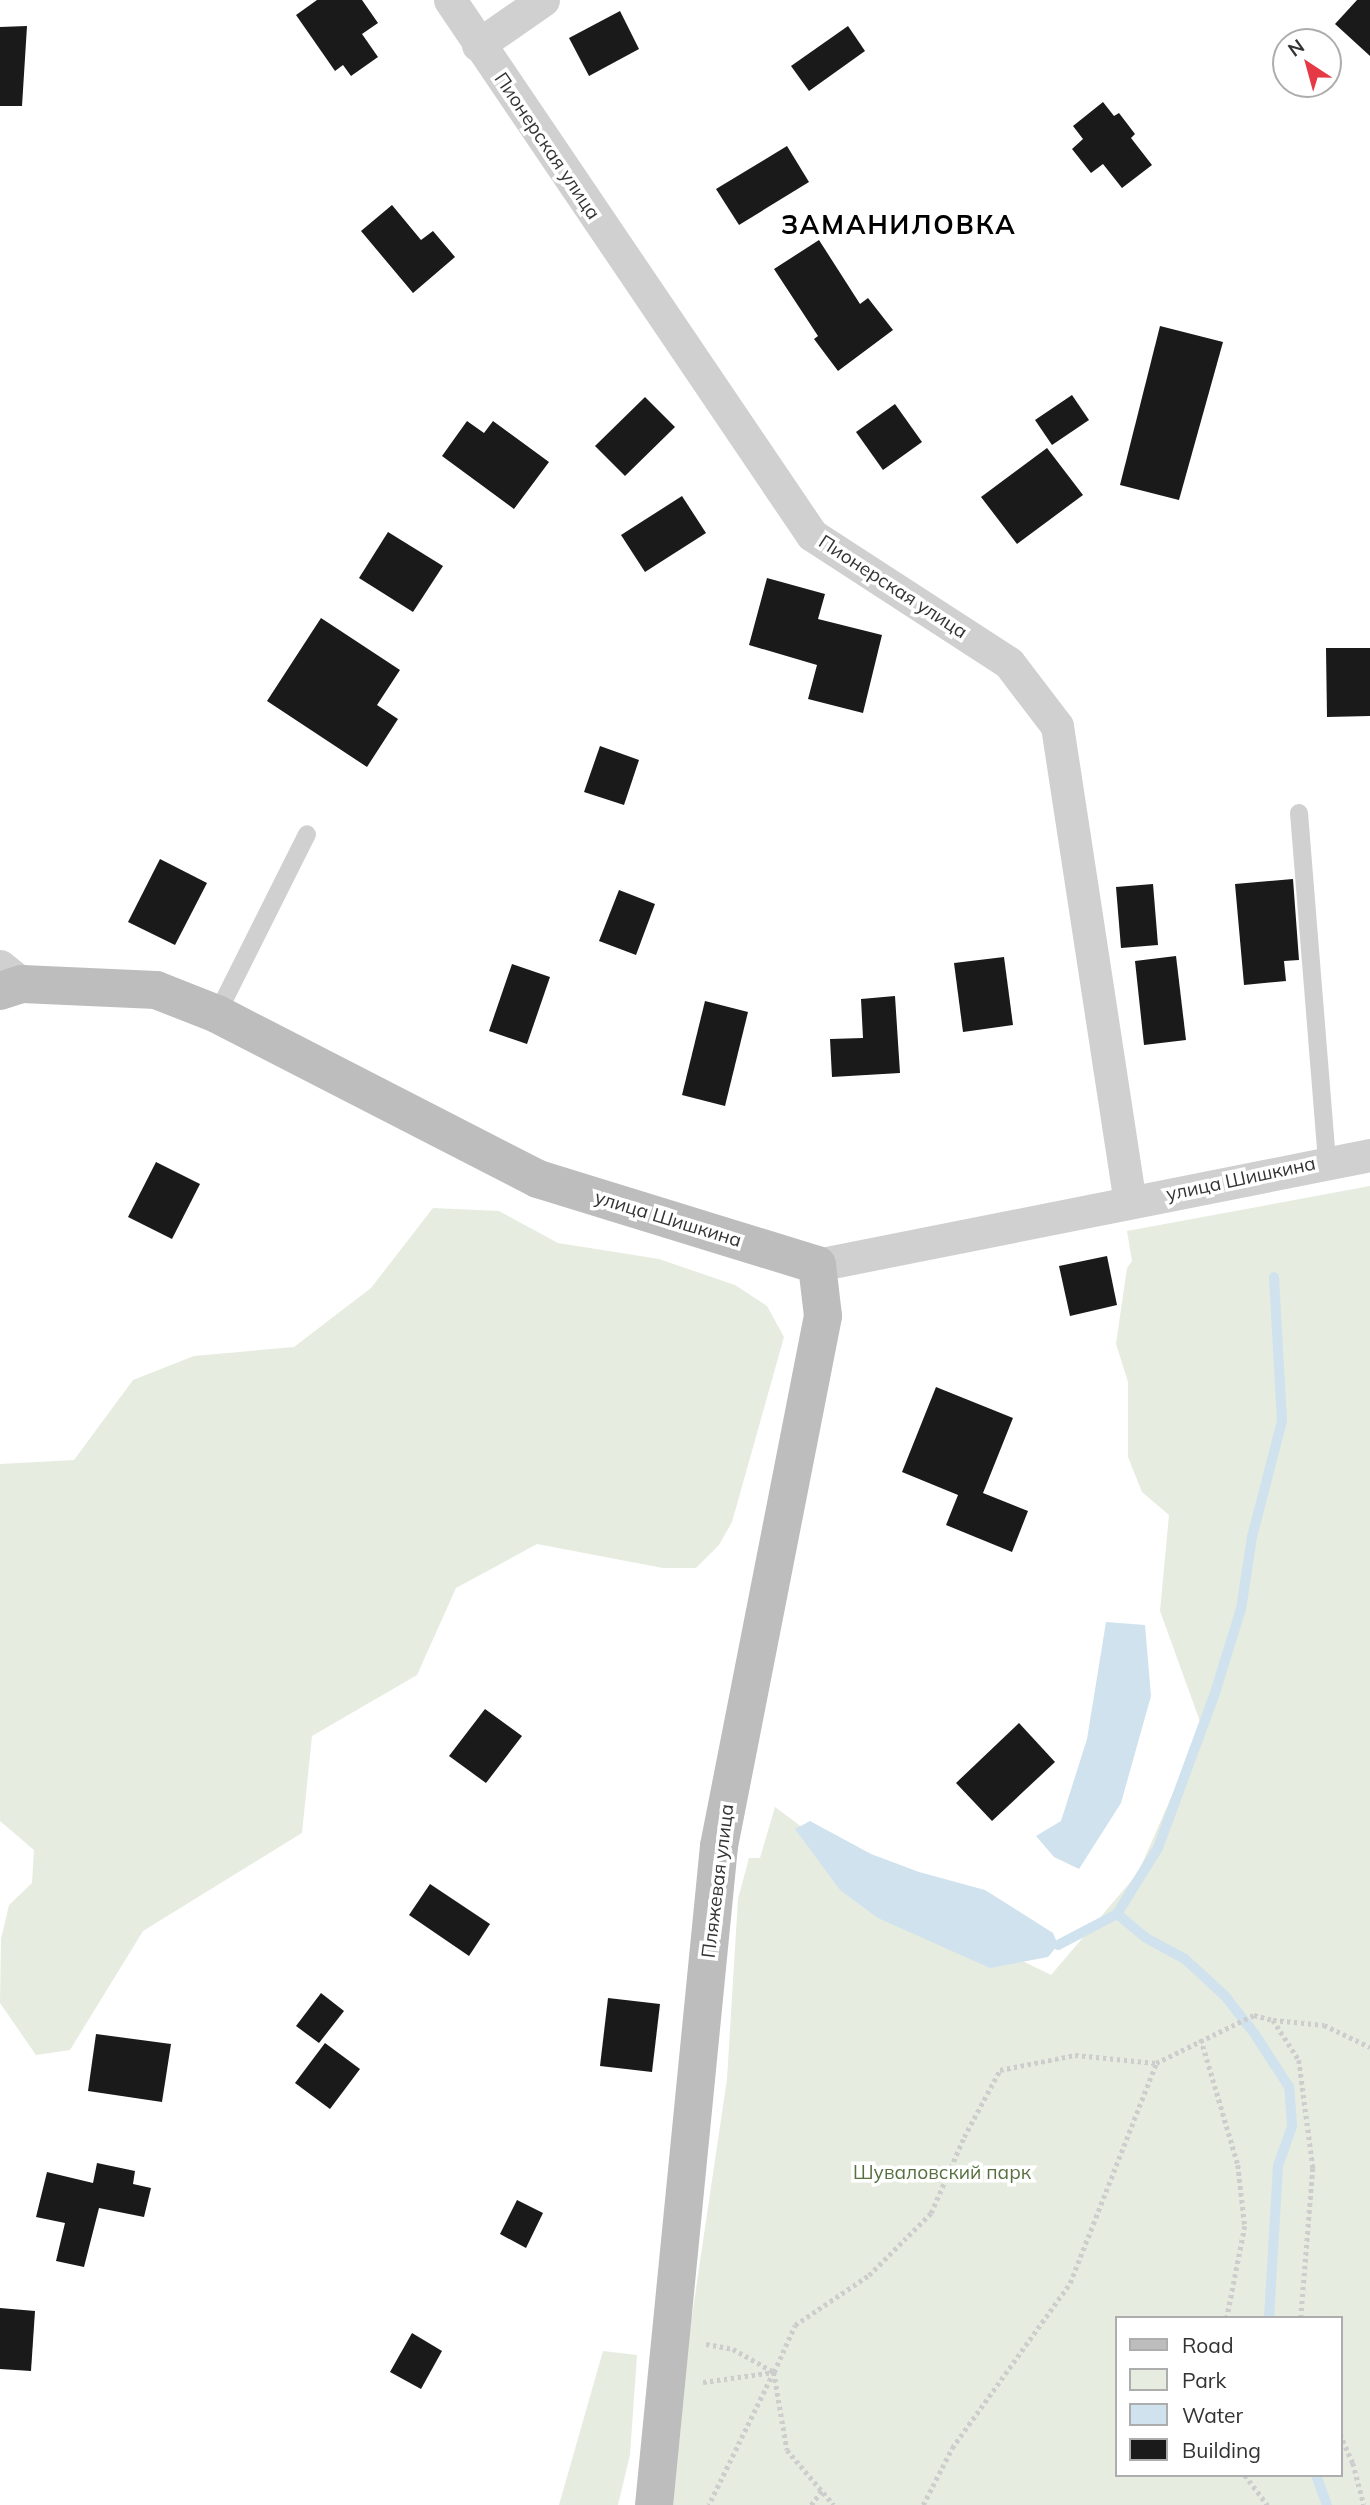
<!DOCTYPE html>
<meta charset="utf-8">
<style>
body{margin:0}
#map{position:relative;width:1370px;height:2505px;overflow:hidden;background:#fff;font-family:Mulish,sans-serif}
div>[style]{position:absolute}
.green>*{inset:0;background:#e6ecdf}
.water>*{inset:0;background:#cfe2ee}
.stream>*{height:10px;margin:-5px;padding:0 5px;transform-origin:5px;border-radius:5px;background:#cfe2ee}
.building>*{inset:0;background:#1a1a1a}
.path>*{height:4.5px;margin-top:-2.25px;transform-origin:0;background:repeating-linear-gradient(90deg,#cdcdcd 0 3.5px,transparent 0 7px)}
.lane>*{height:18px;margin:-9px;padding:0 9px;transform-origin:9px;border-radius:9px;background:#d0d0d0}
.street>*{height:33px;margin:-16.5px;padding:0 16.5px;transform-origin:16.5px;border-radius:16.5px;background:#d0d0d0}
.secondary>*{height:38px;margin:-19px;padding:0 19px;transform-origin:19px;border-radius:19px;background:#bdbdbd}
span{translate:-50% -50%;white-space:nowrap;text-align:center;line-height:1.15;-webkit-text-stroke:7px #fff;paint-order:stroke}
.street-label{font-size:19px;color:#333}
.park-label{font-size:19px;color:#56703f}
.district-label{font-size:26px;color:#000;font-weight:700;letter-spacing:2px}
.legend{position:absolute;left:1115px;top:2316px;width:228px;height:161px;box-sizing:border-box;background:#fff;border:2px solid #adadad;margin:0;padding:9px 12px;list-style:none;font-size:21px;color:#333}
.legend li{display:flex;align-items:center;gap:14px;height:35px}
.legend b{width:35px;border:2px solid #adadad}
.north{position:absolute;left:1272px;top:28px;width:70px;height:70px;box-sizing:border-box;background:#fff;border:2px solid #adadad;border-radius:50%;rotate:324deg;font-size:19px;font-weight:700;line-height:28px;text-align:center;color:#333}
.north::after{content:'';display:block;margin:auto;width:24px;height:32px;background:#e63946;clip-path:polygon(50% 0,100% 100%,50% 72%,0 100%)}
</style>
<div id="map">
<div class="green">
<div style="clip-path:polygon(evenodd,1370px 1186px,1370px 2505px,664px 2505px,727px 2079px,738px 1899px,749px 1858px,760px 1858px,775px 1807px,904px 1903px,1051px 1975px,1138px 1873px,1202px 1727px,1160px 1611px,1169px 1515px,1142px 1492px,1128px 1457px,1128px 1382px,1116px 1344px,1127px 1268px,1132px 1261px,1127px 1231px,1370px 1186px,1116px 2318px,1340px 2318px,1340px 2475px,1116px 2475px,1116px 2318px)"></div>
<div style="clip-path:polygon(433px 1208px,499px 1211px,558px 1243px,659px 1259px,735px 1285px,767px 1306px,784px 1337px,732px 1522px,719px 1545px,696px 1568px,663px 1568px,537px 1544px,456px 1588px,417px 1675px,312px 1736px,302px 1833px,143px 1931px,70px 2050px,36px 2055px,0 2003px,1px 1939px,9px 1905px,32px 1883px,34px 1850px,0 1821px,0 1464px,74px 1460px,133px 1380px,194px 1356px,294px 1347px,371px 1288px)"></div>
<div style="clip-path:polygon(603px 2351px,637px 2355px,630px 2455px,618px 2505px,559px 2505px)"></div>
</div>
<div class="water">
<div style="clip-path:polygon(1106px 1622px,1145px 1625px,1151px 1696px,1121px 1803px,1079px 1869px,1054px 1857px,1036px 1836px,1061px 1821px,1087px 1739px)"></div>
<div style="clip-path:polygon(810px 1821px,871px 1854px,919px 1872px,985px 1890px,1053px 1933px,1058px 1945px,1048px 1957px,990px 1968px,878px 1918px,840px 1890px,795px 1829px)"></div>
</div>
<div class="stream">
<div style="left:1058px;top:1945px;width:67px;rotate:-27.7deg"></div>
<div style="left:1269px;top:2318px;width:152px;rotate:-86.6deg"></div>
<div style="left:1278px;top:2166px;width:42px;rotate:-70.7deg"></div>
<div style="left:1292px;top:2126px;width:39px;rotate:-94deg"></div>
<div style="left:1289px;top:2087px;width:64px;rotate:-122.9deg"></div>
<div style="left:1254px;top:2033px;width:47px;rotate:-128.1deg"></div>
<div style="left:1225px;top:1996px;width:54px;rotate:-137.2deg"></div>
<div style="left:1185px;top:1959px;width:44px;rotate:-151.7deg"></div>
<div style="left:1146px;top:1938px;width:38px;rotate:-140deg"></div>
<div style="left:1117px;top:1914px;width:78px;rotate:-58.2deg"></div>
<div style="left:1158px;top:1848px;width:162px;rotate:-69.8deg"></div>
<div style="left:1214px;top:1696px;width:91px;rotate:-72.8deg"></div>
<div style="left:1241px;top:1609px;width:73px;rotate:-81.3deg"></div>
<div style="left:1252px;top:1537px;width:120px;rotate:-75.5deg"></div>
<div style="left:1282px;top:1421px;width:144px;rotate:-93.2deg"></div>
<div style="left:1316px;top:2475px;width:32px;rotate:70deg"></div>
</div>
<div class="building">
<div style="clip-path:polygon(317px 0,362px 0,378px 23px,362px 34px,378px 57px,351px 76px,343px 65px,335px 71px,296px 15px)"></div>
<div style="clip-path:polygon(1357px 0,1370px 0,1370px 56px,1335px 24px)"></div>
<div style="clip-path:polygon(620px 11px,639px 49px,589px 76px,569px 38px)"></div>
<div style="clip-path:polygon(27px 26px,22px 106px,0 106px,0 27px)"></div>
<div style="clip-path:polygon(848px 26px,865px 51px,809px 91px,791px 66px)"></div>
<div style="clip-path:polygon(1103px 102px,1114px 116px,1119px 113px,1135px 134px,1131px 138px,1152px 165px,1122px 188px,1103px 164px,1091px 173px,1072px 149px,1083px 139px,1073px 126px)"></div>
<div style="clip-path:polygon(787px 146px,809px 182px,739px 225px,716px 189px)"></div>
<div style="clip-path:polygon(392px 205px,421px 240px,433px 231px,455px 257px,413px 293px,361px 231px)"></div>
<div style="clip-path:polygon(819px 240px,860px 304px,868px 298px,893px 330px,838px 371px,814px 339px,818px 336px,774px 269px)"></div>
<div style="clip-path:polygon(1160px 326px,1223px 342px,1179px 500px,1120px 485px)"></div>
<div style="clip-path:polygon(1072px 395px,1089px 420px,1052px 445px,1035px 420px)"></div>
<div style="clip-path:polygon(645px 397px,675px 427px,625px 476px,595px 446px)"></div>
<div style="clip-path:polygon(895px 404px,922px 442px,883px 470px,856px 432px)"></div>
<div style="clip-path:polygon(467px 421px,484px 433px,493px 421px,549px 462px,514px 509px,442px 456px)"></div>
<div style="clip-path:polygon(1047px 448px,1083px 495px,1017px 544px,981px 497px)"></div>
<div style="clip-path:polygon(682px 496px,706px 533px,645px 572px,621px 535px)"></div>
<div style="clip-path:polygon(388px 532px,443px 566px,413px 612px,359px 578px)"></div>
<div style="clip-path:polygon(767px 578px,825px 594px,818px 619px,882px 635px,863px 713px,808px 699px,817px 665px,749px 645px)"></div>
<div style="clip-path:polygon(321px 618px,400px 670px,377px 705px,398px 719px,367px 767px,267px 701px)"></div>
<div style="clip-path:polygon(1326px 648px,1370px 648px,1370px 716px,1327px 717px)"></div>
<div style="clip-path:polygon(600px 746px,639px 760px,624px 805px,584px 792px)"></div>
<div style="clip-path:polygon(160px 859px,207px 883px,175px 945px,128px 922px)"></div>
<div style="clip-path:polygon(1293px 879px,1299px 960px,1284px 961px,1286px 981px,1244px 985px,1235px 884px)"></div>
<div style="clip-path:polygon(1153px 884px,1158px 945px,1121px 948px,1116px 887px)"></div>
<div style="clip-path:polygon(619px 890px,655px 904px,636px 955px,599px 941px)"></div>
<div style="clip-path:polygon(1176px 956px,1186px 1040px,1144px 1045px,1135px 961px)"></div>
<div style="clip-path:polygon(1004px 957px,1013px 1025px,963px 1032px,954px 963px)"></div>
<div style="clip-path:polygon(512px 964px,550px 977px,527px 1044px,489px 1031px)"></div>
<div style="clip-path:polygon(895px 996px,900px 1073px,832px 1077px,830px 1039px,863px 1038px,861px 999px)"></div>
<div style="clip-path:polygon(705px 1001px,748px 1012px,725px 1106px,682px 1095px)"></div>
<div style="clip-path:polygon(156px 1162px,200px 1184px,172px 1239px,128px 1217px)"></div>
<div style="clip-path:polygon(1107px 1256px,1117px 1305px,1070px 1316px,1059px 1266px)"></div>
<div style="clip-path:polygon(936px 1387px,1013px 1418px,983px 1493px,1028px 1511px,1012px 1552px,946px 1525px,958px 1495px,902px 1472px)"></div>
<div style="clip-path:polygon(485px 1709px,522px 1736px,486px 1783px,449px 1756px)"></div>
<div style="clip-path:polygon(1019px 1723px,1055px 1762px,992px 1821px,956px 1783px)"></div>
<div style="clip-path:polygon(430px 1884px,490px 1924px,469px 1956px,409px 1915px)"></div>
<div style="clip-path:polygon(321px 1993px,344px 2011px,319px 2043px,296px 2026px)"></div>
<div style="clip-path:polygon(608px 1998px,660px 2004px,652px 2072px,600px 2066px)"></div>
<div style="clip-path:polygon(96px 2034px,171px 2044px,162px 2102px,88px 2091px)"></div>
<div style="clip-path:polygon(325px 2043px,360px 2069px,330px 2109px,295px 2083px)"></div>
<div style="clip-path:polygon(97px 2163px,135px 2171px,133px 2184px,151px 2188px,144px 2217px,99px 2208px,84px 2267px,56px 2261px,65px 2223px,36px 2217px,47px 2172px,93px 2183px)"></div>
<div style="clip-path:polygon(517px 2200px,543px 2213px,526px 2248px,500px 2234px)"></div>
<div style="clip-path:polygon(0 2308px,35px 2311px,31px 2371px,0 2369px)"></div>
<div style="clip-path:polygon(412px 2333px,442px 2351px,421px 2389px,390px 2372px)"></div>
</div>
<div class="path">
<div style="left:1273px;top:2020px;width:48px;rotate:57deg"></div>
<div style="left:1299px;top:2060px;width:109px;rotate:82.6deg"></div>
<div style="left:1313px;top:2168px;width:150px;rotate:94.6deg"></div>
<div style="left:1201px;top:2039px;width:131px;rotate:73.6deg"></div>
<div style="left:1238px;top:2165px;width:61px;rotate:83.5deg"></div>
<div style="left:1245px;top:2226px;width:94px;rotate:101.1deg"></div>
<div style="left:706px;top:2344px;width:27px;rotate:10deg"></div>
<div style="left:733px;top:2349px;width:47px;rotate:29.3deg"></div>
<div style="left:774px;top:2372px;width:148px;rotate:116deg"></div>
<div style="left:774px;top:2372px;width:51px;rotate:-65.9deg"></div>
<div style="left:795px;top:2325px;width:89px;rotate:-34deg"></div>
<div style="left:869px;top:2275px;width:88px;rotate:-45deg"></div>
<div style="left:931px;top:2213px;width:83px;rotate:-66.5deg"></div>
<div style="left:964px;top:2137px;width:76px;rotate:-61.8deg"></div>
<div style="left:1000px;top:2070px;width:76px;rotate:-11.3deg"></div>
<div style="left:1075px;top:2055px;width:81px;rotate:5.6deg"></div>
<div style="left:703px;top:2382px;width:72px;rotate:-8deg"></div>
<div style="left:774px;top:2372px;width:79px;rotate:80.5deg"></div>
<div style="left:787px;top:2450px;width:72px;rotate:49.5deg"></div>
<div style="left:1340px;top:2434px;width:32px;rotate:66deg"></div>
<div style="left:1353px;top:2463px;width:43px;rotate:75.3deg"></div>
<div style="left:1245px;top:2475px;width:38px;rotate:53deg"></div>
<div style="left:811px;top:2505px;width:19px;rotate:-54deg"></div>
<div style="left:923px;top:2505px;width:64px;rotate:-63deg"></div>
<div style="left:952px;top:2448px;width:203px;rotate:-54.4deg"></div>
<div style="left:1070px;top:2283px;width:236px;rotate:-68.6deg"></div>
<div style="left:1156px;top:2063px;width:109px;rotate:-26.1deg"></div>
<div style="left:1254px;top:2015px;width:20px;rotate:15deg"></div>
<div style="left:1273px;top:2020px;width:51px;rotate:5.6deg"></div>
<div style="left:1324px;top:2025px;width:51px;rotate:25.6deg"></div>
</div>
<div class="lane">
<div style="left:1299px;top:813px;width:349px;rotate:85.4deg"></div>
<div style="left:217px;top:1014px;width:201px;rotate:-63.4deg"></div>
</div>
<div class="street">
<div style="left:450px;top:0;width:646px;rotate:55.92deg"></div>
<div style="left:812px;top:535px;width:235px;rotate:33deg"></div>
<div style="left:1009px;top:663px;width:79px;rotate:52.7deg"></div>
<div style="left:1057px;top:726px;width:482px;rotate:81.3deg"></div>
<div style="left:478px;top:45px;width:79px;rotate:-34.7deg"></div>
<div style="left:0;top:966px;width:28px;rotate:39deg"></div>
<div style="left:817px;top:1265px;width:564px;rotate:-11.25deg"></div>
</div>
<div class="secondary">
<div style="left:0;top:991px;width:23px;rotate:-18deg"></div>
<div style="left:22px;top:984px;width:134px;rotate:2.6deg"></div>
<div style="left:156px;top:990px;width:66px;rotate:21.5deg"></div>
<div style="left:217px;top:1014px;width:361px;rotate:27.2deg"></div>
<div style="left:538px;top:1179px;width:292px;rotate:17.1deg"></div>
<div style="left:817px;top:1265px;width:51px;rotate:83.3deg"></div>
<div style="left:823px;top:1316px;width:540px;rotate:101.1deg"></div>
<div style="left:719px;top:1846px;width:662px;rotate:95.63deg"></div>
</div>
<div class="street-label">
<span style="left:547px;top:146px;rotate:56deg">Пионерская улица</span>
<span style="left:893px;top:587px;rotate:33deg">Пионерская улица</span>
<span style="left:1241px;top:1179px;rotate:-12deg">улица Шишкина</span>
<span style="left:668px;top:1219px;rotate:17deg">улица Шишкина</span>
<span style="left:718px;top:1881px;rotate:-83deg">Пляжевая улица</span>
</div>
<div class="park-label">
<span style="left:942px;top:2173px">Шуваловский парк</span>
</div>
<div class="district-label">
<span style="left:899px;top:225px">ЗАМАНИЛОВКА</span>
</div>
<ul class="legend">
<li><b style="height:9px;background:#bdbdbd"></b>Road</li>
<li><b style="height:19px;background:#e6ecdf"></b>Park</li>
<li><b style="height:19px;background:#cfe2ee"></b>Water</li>
<li><b style="height:19px;background:#1a1a1a"></b>Building</li>
</ul>
<div class="north">N</div>
</div>
